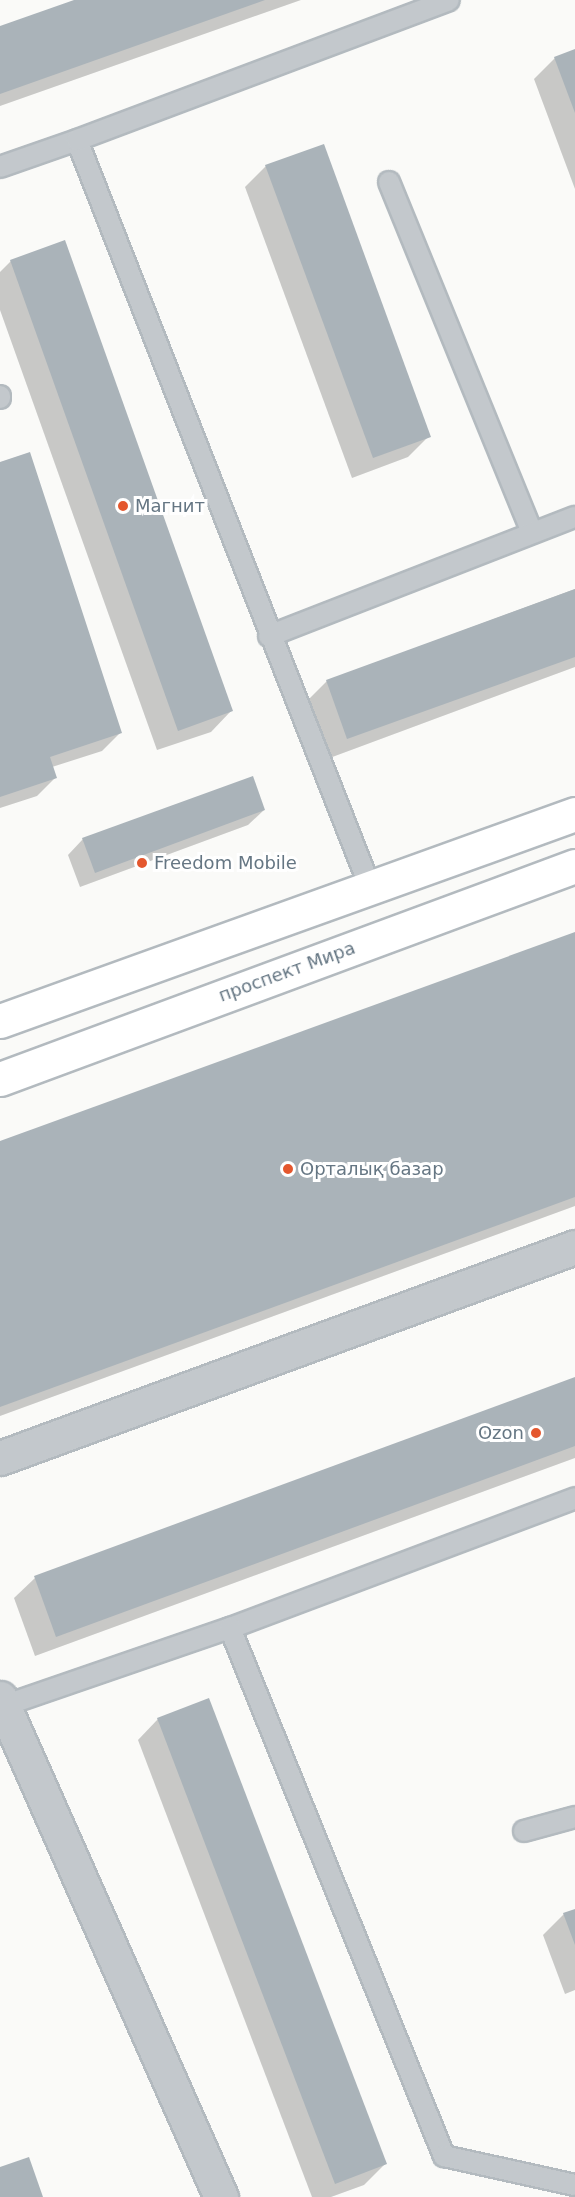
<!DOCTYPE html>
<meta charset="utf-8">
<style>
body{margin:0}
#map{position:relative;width:575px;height:2197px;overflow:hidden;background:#fafaf8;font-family:"DejaVu Sans",sans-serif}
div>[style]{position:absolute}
.shadow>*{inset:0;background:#0003}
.building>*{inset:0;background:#aab3b9}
.roads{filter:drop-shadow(2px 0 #b3babf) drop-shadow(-2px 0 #b3babf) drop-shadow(0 2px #b3babf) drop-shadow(0 -2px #b3babf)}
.service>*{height:20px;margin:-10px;padding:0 10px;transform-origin:10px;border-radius:10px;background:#c3c8cc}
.minor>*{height:33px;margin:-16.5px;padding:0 16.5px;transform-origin:16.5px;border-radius:16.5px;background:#c3c8cc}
.secondary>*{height:33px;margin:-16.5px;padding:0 16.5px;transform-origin:16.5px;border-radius:16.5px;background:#fff}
.dots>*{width:16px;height:16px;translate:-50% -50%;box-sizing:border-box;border:3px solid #fff;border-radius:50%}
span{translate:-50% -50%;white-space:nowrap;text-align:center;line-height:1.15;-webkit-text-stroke:6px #fff;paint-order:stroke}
.poi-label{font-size:18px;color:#657683}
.left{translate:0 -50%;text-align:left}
.right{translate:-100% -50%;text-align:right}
.street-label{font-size:18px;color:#657683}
</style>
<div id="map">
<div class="shadow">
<div style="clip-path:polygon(78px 0,301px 0,0 106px,0 28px)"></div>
<div style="clip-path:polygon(575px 50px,575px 189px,534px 79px,555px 58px)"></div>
<div style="clip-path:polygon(266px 166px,429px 436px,408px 457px,352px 478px,245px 187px)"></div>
<div style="clip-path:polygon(11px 261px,231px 711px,211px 732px,157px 750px,0 310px,0 272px)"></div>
<div style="clip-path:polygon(0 464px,121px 732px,102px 751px,52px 767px,55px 778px,37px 796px,0 808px)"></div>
<div style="clip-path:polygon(575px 589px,575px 667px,327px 759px,306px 702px,327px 681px)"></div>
<div style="clip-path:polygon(264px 810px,248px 825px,80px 887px,68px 855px,83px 839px)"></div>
<div style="clip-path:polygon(575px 934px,575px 1206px,0 1416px,0 1143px)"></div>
<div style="clip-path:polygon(575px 1379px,575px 1458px,35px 1656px,14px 1598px,35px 1578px)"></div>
<div style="clip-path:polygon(158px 1719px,385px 2164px,364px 2185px,331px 2197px,312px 2197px,138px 1740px)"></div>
<div style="clip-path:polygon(575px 1910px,575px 1990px,565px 1994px,543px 1935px,564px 1914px)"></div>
</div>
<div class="building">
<div style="clip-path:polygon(74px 0,265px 0,0 94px,0 26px)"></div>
<div style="clip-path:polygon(575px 49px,575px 113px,554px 57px)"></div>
<div style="clip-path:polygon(324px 144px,431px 437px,373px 458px,265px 165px)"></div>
<div style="clip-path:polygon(65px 240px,233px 711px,178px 731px,10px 260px)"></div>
<div style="clip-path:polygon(30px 452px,122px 733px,50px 757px,57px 778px,0 797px,0 462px)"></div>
<div style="clip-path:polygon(575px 589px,575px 657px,347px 739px,326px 680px)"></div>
<div style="clip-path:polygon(253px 776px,265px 810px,95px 873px,82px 838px)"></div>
<div style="clip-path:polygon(575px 932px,575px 1197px,0 1407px,0 1141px)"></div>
<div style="clip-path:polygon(575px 1377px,575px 1446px,56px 1637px,34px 1576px)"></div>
<div style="clip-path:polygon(209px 1698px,387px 2164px,335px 2184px,157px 1718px)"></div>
<div style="clip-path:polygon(575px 1909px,575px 1945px,563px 1913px)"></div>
<div style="clip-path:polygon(29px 2157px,43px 2197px,0 2197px,0 2167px)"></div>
</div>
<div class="roads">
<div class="service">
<div style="left:0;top:167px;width:82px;rotate:-19.3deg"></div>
<div style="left:389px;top:182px;width:378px;rotate:67.8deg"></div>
<div style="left:0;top:396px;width:2px;rotate:90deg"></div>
<div style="left:269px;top:636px;width:328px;rotate:-21.3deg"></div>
<div style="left:370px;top:887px;width:802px;rotate:-111.42deg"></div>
<div style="left:77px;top:140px;width:397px;rotate:-20.6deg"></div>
<div style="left:230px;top:1628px;width:369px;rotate:-20.6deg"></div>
<div style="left:3px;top:1706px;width:240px;rotate:-19deg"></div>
<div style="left:230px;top:1628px;width:570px;rotate:67.94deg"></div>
<div style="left:444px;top:2156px;width:134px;rotate:12.5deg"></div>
<div style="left:524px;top:1831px;width:53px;rotate:-15.4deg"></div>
</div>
<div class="minor">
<div style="left:0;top:1458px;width:612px;rotate:-20.15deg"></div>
<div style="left:0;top:1698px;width:546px;rotate:66.11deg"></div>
</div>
<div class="secondary">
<div style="left:0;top:1021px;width:611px;rotate:-19.8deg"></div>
<div style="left:0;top:1079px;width:613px;rotate:-20.33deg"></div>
</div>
</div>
<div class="dots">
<div style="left:123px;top:506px;background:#e4572e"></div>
<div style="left:142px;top:863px;background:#e4572e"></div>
<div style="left:288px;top:1169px;background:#e4572e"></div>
<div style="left:536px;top:1433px;background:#e4572e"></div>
</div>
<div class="poi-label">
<span class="left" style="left:135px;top:506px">Магнит</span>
<span class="left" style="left:154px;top:863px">Freedom Mobile</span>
<span class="left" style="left:300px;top:1169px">Орталық базар</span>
<span class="right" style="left:524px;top:1433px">Ozon</span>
</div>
<div class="street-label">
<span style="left:287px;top:972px;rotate:-20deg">проспект Мира</span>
</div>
</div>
